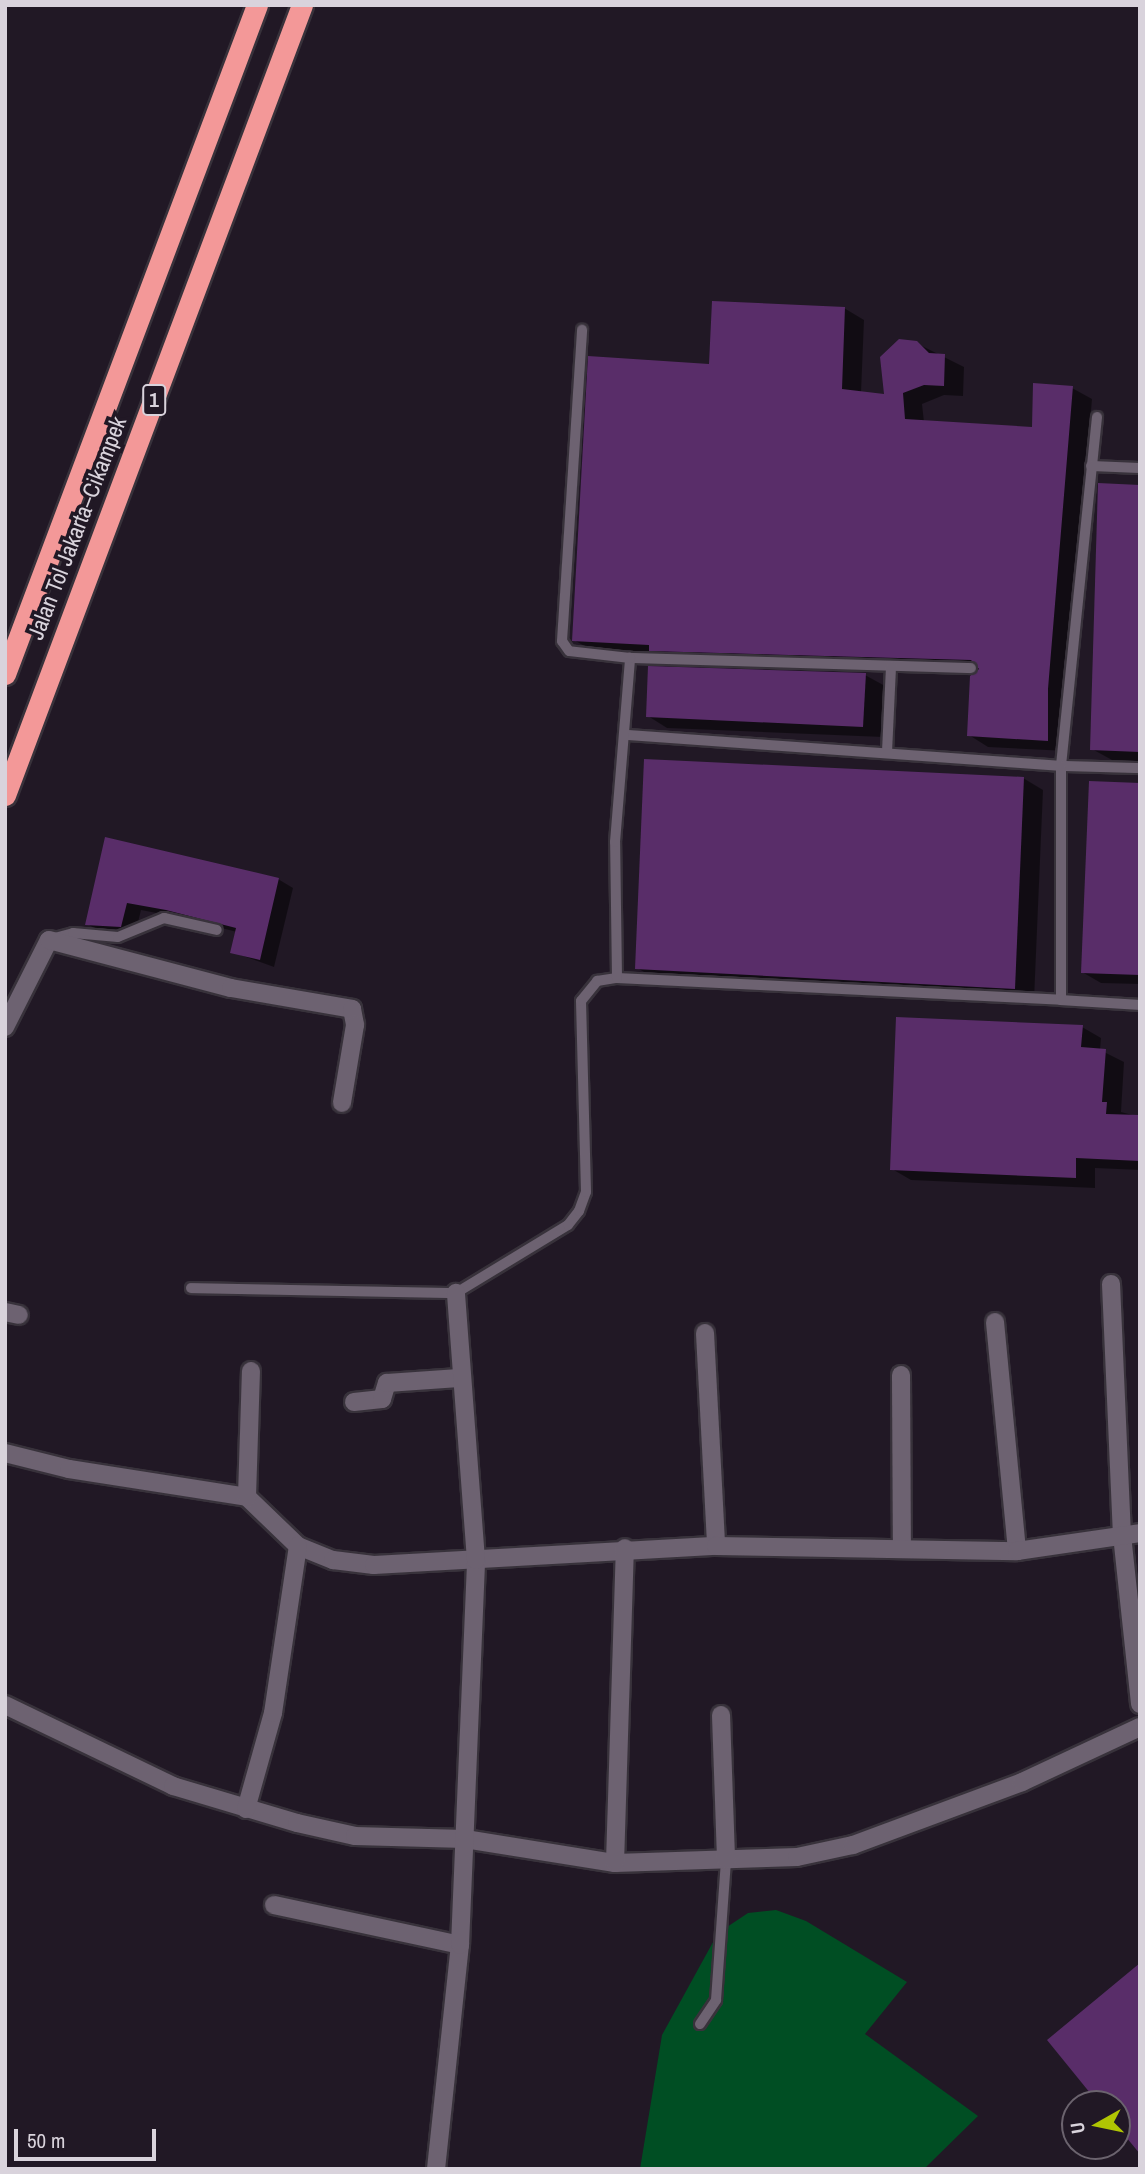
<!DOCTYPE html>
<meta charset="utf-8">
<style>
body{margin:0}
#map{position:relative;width:1145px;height:2174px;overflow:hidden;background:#211825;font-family:"Archivo Narrow",sans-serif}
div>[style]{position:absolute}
.green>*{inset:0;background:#004e23}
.shadow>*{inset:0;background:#0007}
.building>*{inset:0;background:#592d69}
.roads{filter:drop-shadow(2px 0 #38323b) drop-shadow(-2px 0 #38323b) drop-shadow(0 2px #38323b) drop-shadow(0 -2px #38323b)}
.lane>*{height:10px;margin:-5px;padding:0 5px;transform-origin:5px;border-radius:5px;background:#6d6271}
.street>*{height:18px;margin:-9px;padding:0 9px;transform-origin:9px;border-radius:9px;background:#6d6271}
.highway>*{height:21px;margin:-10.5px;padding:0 10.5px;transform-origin:10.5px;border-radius:10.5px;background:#f39898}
span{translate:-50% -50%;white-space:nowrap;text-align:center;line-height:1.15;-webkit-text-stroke:7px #211825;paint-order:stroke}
.shield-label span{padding:2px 5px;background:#211825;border:2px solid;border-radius:5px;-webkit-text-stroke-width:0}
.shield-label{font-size:21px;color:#d9d3dc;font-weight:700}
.street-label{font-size:23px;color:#d9d3dc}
.frame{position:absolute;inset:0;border:7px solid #d9d3dc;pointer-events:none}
.north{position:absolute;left:1061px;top:2090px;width:70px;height:70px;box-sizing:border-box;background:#211825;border:2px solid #6b636e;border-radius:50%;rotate:261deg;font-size:19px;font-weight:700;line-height:28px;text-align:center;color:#d9d3dc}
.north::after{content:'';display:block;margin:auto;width:24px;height:32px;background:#b0c503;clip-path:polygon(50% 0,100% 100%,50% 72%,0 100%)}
.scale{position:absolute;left:14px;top:2129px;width:142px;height:32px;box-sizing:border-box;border:4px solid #d9d3dc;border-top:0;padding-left:9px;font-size:21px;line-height:24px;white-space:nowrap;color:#d9d3dc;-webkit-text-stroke:5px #211825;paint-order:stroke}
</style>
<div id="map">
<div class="green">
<div style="clip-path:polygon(776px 1910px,806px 1921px,907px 1982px,865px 2034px,978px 2116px,924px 2169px,640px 2169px,662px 2035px,718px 1933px,748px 1913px)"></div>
</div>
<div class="shadow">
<div style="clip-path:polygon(844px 308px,864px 320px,861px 393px,886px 396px,916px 343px,964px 367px,963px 396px,944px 395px,922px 404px,924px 422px,1034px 429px,1072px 388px,1092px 399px,1067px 701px,1067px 751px,988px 747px,969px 735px,981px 670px,670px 661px,593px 651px,574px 640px,711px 366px)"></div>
<div style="clip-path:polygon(1140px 487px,1140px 762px,1112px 760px,1092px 749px)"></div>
<div style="clip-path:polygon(865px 675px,885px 686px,883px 737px,667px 728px,648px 716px)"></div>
<div style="clip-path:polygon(1023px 778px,1043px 790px,1034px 1000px,657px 979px,637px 968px)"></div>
<div style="clip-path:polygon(1140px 785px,1140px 984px,1101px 983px,1082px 972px)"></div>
<div style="clip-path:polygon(107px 839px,278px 879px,293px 888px,274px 967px,232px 952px,237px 932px,182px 918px,141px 910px,135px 935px,102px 932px,87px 924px)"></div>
<div style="clip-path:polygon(1082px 1027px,1101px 1038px,1100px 1050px,1124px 1062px,1121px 1112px,1140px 1117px,1140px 1170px,1095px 1168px,1095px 1188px,911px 1180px,892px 1169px)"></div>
</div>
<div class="building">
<div style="clip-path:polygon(712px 301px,845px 307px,842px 389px,884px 394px,880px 357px,899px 339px,917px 341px,929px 353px,945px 354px,944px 386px,924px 385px,903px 393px,905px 419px,1032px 427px,1033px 383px,1073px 386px,1048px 689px,1048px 741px,967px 736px,970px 676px,979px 669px,971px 660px,649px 651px,649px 645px,572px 641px,588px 356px,709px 364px)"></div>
<div style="clip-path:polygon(1098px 483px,1140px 485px,1140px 752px,1090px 750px)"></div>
<div style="clip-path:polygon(648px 666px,866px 673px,863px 727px,646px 717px)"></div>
<div style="clip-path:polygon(644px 759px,1024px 777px,1015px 989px,635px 969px)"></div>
<div style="clip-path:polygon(1089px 781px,1140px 783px,1140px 975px,1081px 973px)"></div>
<div style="clip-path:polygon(105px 837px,279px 878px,260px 960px,230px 953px,236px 928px,166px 910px,127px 903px,121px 927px,85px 925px)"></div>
<div style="clip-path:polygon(896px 1017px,1083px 1025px,1081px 1047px,1106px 1049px,1102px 1102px,1107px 1102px,1106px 1114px,1140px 1115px,1140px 1161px,1076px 1158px,1076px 1178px,890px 1170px)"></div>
<div style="clip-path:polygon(1140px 1963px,1140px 2154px,1117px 2126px,1117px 2104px,1099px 2104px,1047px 2040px)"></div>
</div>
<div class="roads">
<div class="lane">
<div style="left:1097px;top:417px;width:351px;rotate:95.9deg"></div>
<div style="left:1061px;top:766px;width:79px;rotate:1.5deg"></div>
<div style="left:1091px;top:466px;width:49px;rotate:2.3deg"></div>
<div style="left:630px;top:658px;width:341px;rotate:1.7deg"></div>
<div style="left:887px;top:752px;width:86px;rotate:-87.3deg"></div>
<div style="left:51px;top:939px;width:23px;rotate:-15deg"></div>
<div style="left:73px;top:933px;width:45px;rotate:5.1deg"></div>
<div style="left:118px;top:937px;width:50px;rotate:-22.4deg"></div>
<div style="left:164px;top:918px;width:54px;rotate:12.8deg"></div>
<div style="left:617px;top:978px;width:445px;rotate:2.8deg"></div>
<div style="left:1061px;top:1000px;width:234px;rotate:-90deg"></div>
<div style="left:1061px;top:766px;width:436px;rotate:-175.9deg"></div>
<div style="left:1061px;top:1000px;width:79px;rotate:3.6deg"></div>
<div style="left:191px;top:1288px;width:265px;rotate:1.1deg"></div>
<div style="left:456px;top:1293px;width:131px;rotate:-31.3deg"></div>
<div style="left:568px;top:1225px;width:18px;rotate:-52deg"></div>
<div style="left:579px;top:1211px;width:20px;rotate:-70deg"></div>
<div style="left:586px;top:1192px;width:191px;rotate:-91.5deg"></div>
<div style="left:581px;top:1001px;width:26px;rotate:-51deg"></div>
<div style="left:597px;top:981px;width:20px;rotate:-9deg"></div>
<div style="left:617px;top:978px;width:136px;rotate:-90.8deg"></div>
<div style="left:615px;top:842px;width:185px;rotate:-85.3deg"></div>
<div style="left:630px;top:658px;width:61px;rotate:-173.5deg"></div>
<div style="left:569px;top:651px;width:12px;rotate:-125deg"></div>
<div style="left:562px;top:641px;width:312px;rotate:-86.3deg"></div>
<div style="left:700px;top:2024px;width:29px;rotate:-56deg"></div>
<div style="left:716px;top:2000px;width:140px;rotate:-85.9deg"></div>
</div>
<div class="street">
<div style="left:5px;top:1027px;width:97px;rotate:-63.2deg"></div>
<div style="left:49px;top:940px;width:188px;rotate:14.8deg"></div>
<div style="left:231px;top:988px;width:123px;rotate:9.8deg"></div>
<div style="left:352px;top:1009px;width:16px;rotate:79deg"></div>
<div style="left:355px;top:1025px;width:79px;rotate:99.5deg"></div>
<div style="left:1111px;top:1284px;width:251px;rotate:87.5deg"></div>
<div style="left:1122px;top:1535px;width:170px;rotate:83.9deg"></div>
<div style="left:5px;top:1312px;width:14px;rotate:12deg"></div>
<div style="left:995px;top:1322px;width:230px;rotate:84.5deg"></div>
<div style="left:705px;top:1333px;width:213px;rotate:87deg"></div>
<div style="left:901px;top:1375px;width:174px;rotate:89.7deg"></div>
<div style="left:354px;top:1402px;width:28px;rotate:-6deg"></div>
<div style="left:382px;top:1399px;width:17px;rotate:-73deg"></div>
<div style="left:387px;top:1383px;width:72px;rotate:-4deg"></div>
<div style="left:5px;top:1453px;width:66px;rotate:14deg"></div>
<div style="left:69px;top:1469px;width:180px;rotate:8.9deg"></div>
<div style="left:247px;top:1497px;width:71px;rotate:43.9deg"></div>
<div style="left:298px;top:1546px;width:38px;rotate:22deg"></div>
<div style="left:333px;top:1560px;width:41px;rotate:7deg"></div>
<div style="left:374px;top:1565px;width:343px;rotate:-3.2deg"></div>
<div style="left:716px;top:1546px;width:301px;rotate:1deg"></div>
<div style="left:1017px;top:1551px;width:124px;rotate:-8.3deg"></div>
<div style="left:247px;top:1497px;width:126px;rotate:-88.2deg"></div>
<div style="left:5px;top:1705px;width:187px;rotate:25.7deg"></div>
<div style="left:173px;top:1786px;width:129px;rotate:16.6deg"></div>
<div style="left:297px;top:1823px;width:59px;rotate:12.6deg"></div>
<div style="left:355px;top:1836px;width:110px;rotate:1.6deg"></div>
<div style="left:465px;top:1839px;width:152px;rotate:9.1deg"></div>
<div style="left:615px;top:1863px;width:182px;rotate:-1.9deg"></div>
<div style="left:797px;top:1857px;width:57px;rotate:-12.1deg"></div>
<div style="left:853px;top:1845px;width:180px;rotate:-20.4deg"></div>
<div style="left:1022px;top:1782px;width:130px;rotate:-25deg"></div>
<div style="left:721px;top:1715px;width:145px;rotate:88deg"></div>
<div style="left:246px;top:1809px;width:100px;rotate:-74.3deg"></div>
<div style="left:273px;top:1713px;width:169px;rotate:-81.5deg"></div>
<div style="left:615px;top:1863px;width:315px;rotate:-88.2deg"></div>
<div style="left:274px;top:1905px;width:190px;rotate:12.1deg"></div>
<div style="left:436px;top:2169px;width:225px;rotate:-83.9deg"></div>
<div style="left:460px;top:1945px;width:385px;rotate:-87.6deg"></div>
<div style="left:476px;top:1560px;width:268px;rotate:-94.3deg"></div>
</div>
<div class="highway">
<div style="left:5px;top:674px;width:715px;rotate:-69.36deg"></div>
<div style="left:5px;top:795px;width:844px;rotate:-69.4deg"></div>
</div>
</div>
<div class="shield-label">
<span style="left:154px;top:400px">1</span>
</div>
<div class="street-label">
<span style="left:77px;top:528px;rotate:-69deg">Jalan Tol Jakarta–Cikampek</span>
</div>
<div class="frame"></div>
<div class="north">U</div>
<div class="scale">50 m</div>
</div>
